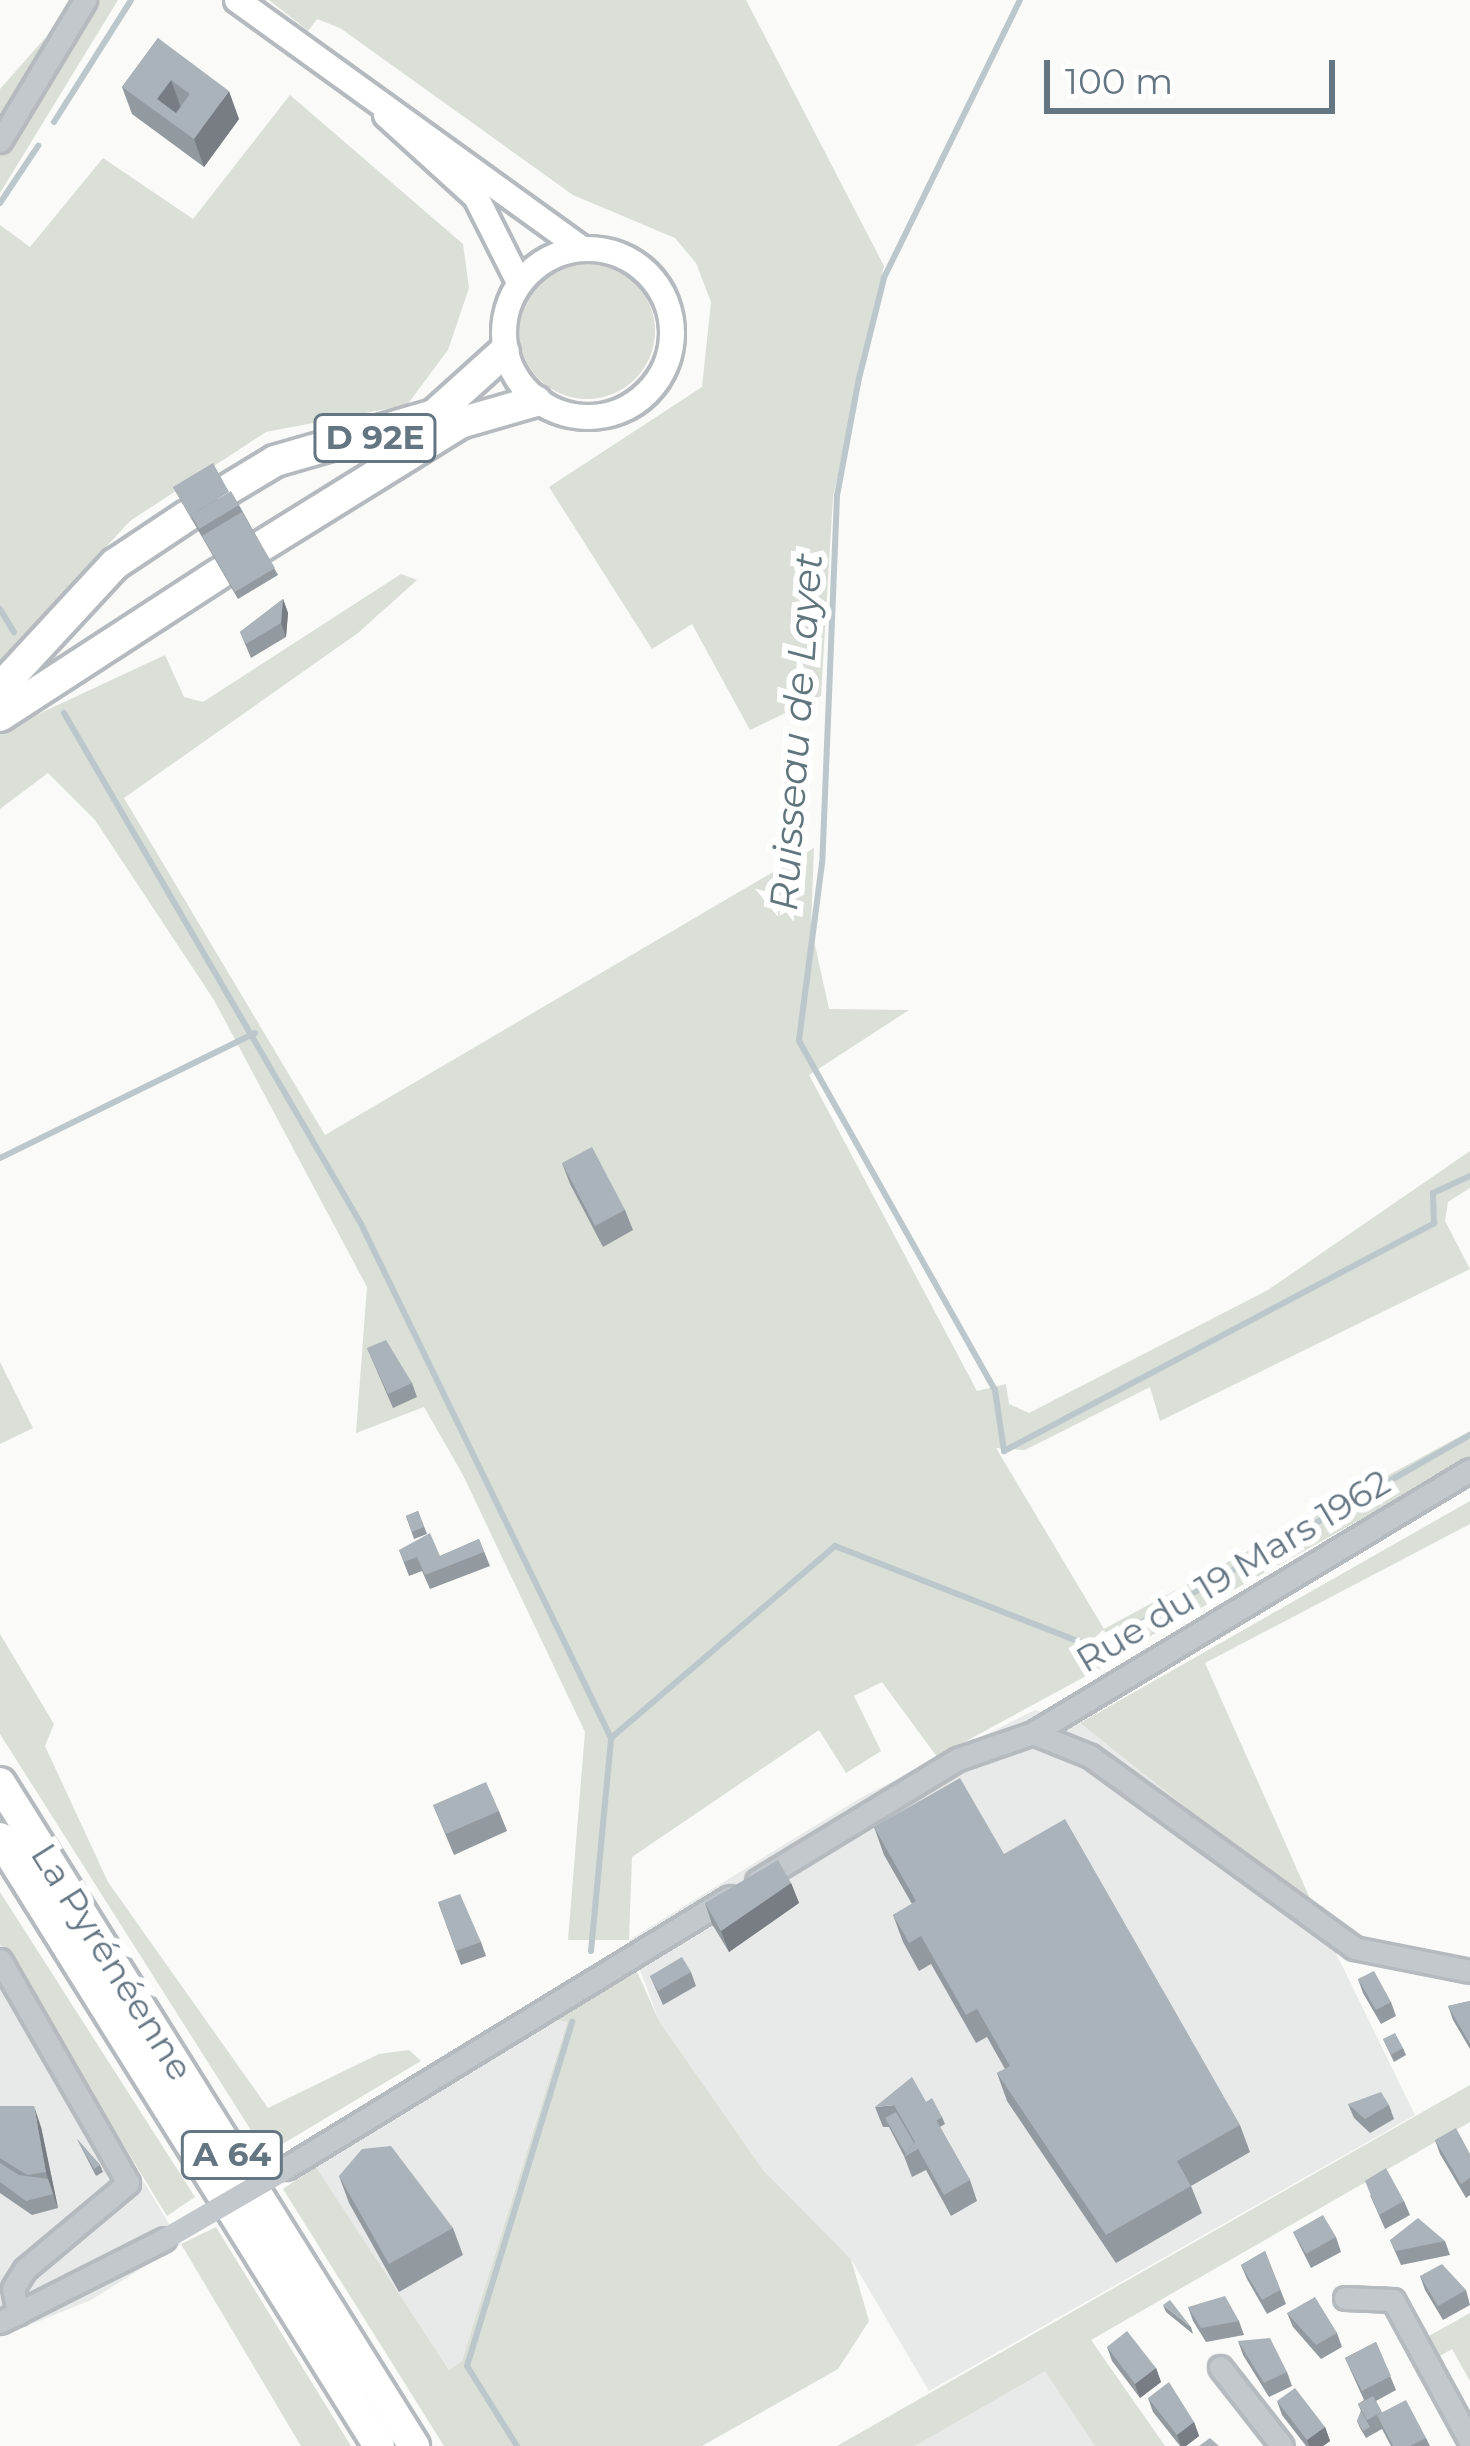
<!DOCTYPE html>
<meta charset="utf-8">
<style>
body{margin:0}
#map{position:relative;width:1470px;height:2446px;overflow:hidden;background:#fafaf8;font-family:Montserrat,sans-serif}
div>[style]{position:absolute}
.built>*{inset:0;background:#e8e9e9}
.green>*{inset:0;background:#dadfd7}
.round{border-radius:50%}
.stream>*{height:6px;margin:-3px;padding:0 3px;transform-origin:3px;border-radius:3px;background:#bbc7cb}
.roads{filter:drop-shadow(3px 0 #b5babe) drop-shadow(-3px 0 #b5babe) drop-shadow(0 3px #b5babe) drop-shadow(0 -3px #b5babe)}
.minor>*{height:21px;margin:-10.5px;padding:0 10.5px;transform-origin:10.5px;border-radius:10.5px;background:#c3c8cc}
.major>*{height:24px;margin:-12px;padding:0 12px;transform-origin:12px;border-radius:12px;background:#fff}
.major>.ring{margin:-12px;padding:0;box-sizing:content-box;background:none;border:24px solid #fff;border-radius:50%}
.highway>*{height:30px;margin:-15px;padding:0 15px;transform-origin:15px;border-radius:15px;background:#fff}
.minor-bridge>*{height:21px;margin:-10.5px;padding:0 10.5px;transform-origin:10.5px;border-radius:10.5px;background:#c3c8cc}
.wall>*{inset:0;background:#929a9f}
.shaded-wall>*{inset:0;background:#777d82}
.building>*{inset:0;background:#aab3b9}
span{translate:-50% -50%;white-space:nowrap;text-align:center;line-height:1.15;-webkit-text-stroke:12px #fff;paint-order:stroke}
.shield-label span{padding:3px 9px;background:#fff;border:3px solid;border-radius:9px;-webkit-text-stroke-width:0}
.shield-label{font-size:33px;color:#657683;font-weight:700}
.street-label{font-size:36px;color:#657683}
.water-label{font-size:39px;color:#60757c;font-style:italic}
.scale{position:absolute;left:1044px;top:60px;width:291px;height:54px;box-sizing:border-box;border:6px solid #657683;border-top:0;padding-left:15px;font-size:36px;line-height:42px;white-space:nowrap;color:#657683;-webkit-text-stroke:9px #fff;paint-order:stroke}
</style>
<div id="map">
<div class="built">
<div style="clip-path:polygon(1035px 1710px,1080px 1723px,1316px 1912px,1415px 2115px,929px 2391px,851px 2259px,763px 2170px,659px 2021px,629px 1940px,862px 1797px)"></div>
<div style="clip-path:polygon(0 1941px,181px 2244px,91px 2300px,0 2337px)"></div>
<div style="clip-path:polygon(554px 2019px,567px 2021px,462px 2361px,449px 2370px,316px 2167px)"></div>
<div style="clip-path:polygon(1045px 2370px,1095px 2446px,915px 2446px)"></div>
</div>
<div class="green">
<div style="clip-path:polygon(96px 0,118px 0,0 193px,0 89px,45px 38px,41px 74px,52px 81px)"></div>
<div style="clip-path:polygon(269px 0,746px 0,884px 266px,833px 497px,821px 696px,750px 730px,692px 624px,652px 649px,549px 487px,702px 387px,711px 302px,696px 263px,675px 238px,573px 195px,340px 28px,317px 19px,308px 31px)"></div>
<div style="clip-path:polygon(290px 95px,463px 244px,469px 288px,448px 350px,407px 405px,266px 432px,130px 521px,0 662px,0 225px,30px 247px,103px 158px,193px 219px)"></div>
<div class="round" style="left:519px;top:263px;width:136px;height:136px"></div>
<div style="clip-path:polygon(401px 574px,417px 580px,358px 633px,124px 798px,325px 1135px,814px 848px,811px 927px,829px 1009px,909px 1010px,809px 1075px,977px 1391px,1006px 1384px,1009px 1404px,1029px 1413px,1268px 1290px,1470px 1151px,1470px 1188px,1448px 1202px,1445px 1221px,1470px 1269px,1160px 1421px,1150px 1387px,1025px 1450px,996px 1448px,1104px 1629px,1470px 1431px,1470px 1459px,1125px 1650px,1103px 1630px,1094px 1638px,1110px 1663px,937px 1757px,882px 1682px,854px 1696px,881px 1751px,846px 1773px,819px 1730px,632px 1857px,629px 1940px,568px 1940px,585px 1732px,463px 1475px,424px 1407px,356px 1433px,367px 1287px,214px 1000px,95px 820px,48px 773px,0 809px,0 732px,165px 655px,184px 697px,203px 702px)"></div>
<div style="clip-path:polygon(0 1362px,33px 1428px,0 1444px)"></div>
<div style="clip-path:polygon(1470px 1501px,1470px 1524px,1205px 1663px,1316px 1912px,1080px 1723px)"></div>
<div style="clip-path:polygon(0 1634px,54px 1724px,45px 1746px,108px 1882px,268px 2108px,379px 2054px,409px 2050px,421px 2061px,266px 2154px,0 1734px)"></div>
<div style="clip-path:polygon(0 1892px,195px 2197px,167px 2216px,0 1943px)"></div>
<div style="clip-path:polygon(635px 1967px,659px 2021px,763px 2170px,851px 2259px,869px 2321px,838px 2369px,702px 2446px,444px 2446px,283px 2189px,316px 2167px,449px 2370px,462px 2361px,567px 2022px,554px 2019px)"></div>
<div style="clip-path:polygon(1470px 2085px,1470px 2122px,1091px 2340px,1165px 2446px,1095px 2446px,1045px 2371px,915px 2446px,837px 2446px)"></div>
<div style="clip-path:polygon(216px 2227px,351px 2446px,301px 2446px,181px 2244px)"></div>
<div style="clip-path:polygon(1470px 2313px,1470px 2381px,1452px 2349px,1438px 2357px,1427px 2337px)"></div>
</div>
<div class="stream">
<div style="left:1020px;top:0;width:309px;rotate:116.1deg"></div>
<div style="left:884px;top:278px;width:103px;rotate:104deg"></div>
<div style="left:859px;top:378px;width:120px;rotate:100.6deg"></div>
<div style="left:837px;top:496px;width:367px;rotate:92.3deg"></div>
<div style="left:822px;top:863px;width:179px;rotate:97.4deg"></div>
<div style="left:799px;top:1041px;width:400px;rotate:60.7deg"></div>
<div style="left:995px;top:1390px;width:62px;rotate:81.6deg"></div>
<div style="left:1004px;top:1451px;width:487px;rotate:-27.9deg"></div>
<div style="left:1434px;top:1223px;width:30px;rotate:-92deg"></div>
<div style="left:1433px;top:1193px;width:41px;rotate:-24.7deg"></div>
<div style="left:54px;top:122px;width:144px;rotate:-57.7deg"></div>
<div style="left:0;top:203px;width:69px;rotate:-56.3deg"></div>
<div style="left:0;top:609px;width:27px;rotate:59deg"></div>
<div style="left:64px;top:713px;width:591px;rotate:59.83deg"></div>
<div style="left:361px;top:1224px;width:572px;rotate:64.06deg"></div>
<div style="left:0;top:1158px;width:284px;rotate:-26.1deg"></div>
<div style="left:1114px;top:1638px;width:410px;rotate:-29.7deg"></div>
<div style="left:611px;top:1738px;width:295px;rotate:-40.6deg"></div>
<div style="left:835px;top:1546px;width:277px;rotate:21.4deg"></div>
<div style="left:591px;top:1951px;width:214px;rotate:-84.6deg"></div>
<div style="left:517px;top:2446px;width:94px;rotate:-122deg"></div>
<div style="left:467px;top:2366px;width:360px;rotate:-73deg"></div>
</div>
<div class="roads">
<div class="minor">
<div style="left:0;top:141px;width:165px;rotate:-58.9deg"></div>
<div style="left:1033px;top:1733px;width:510px;rotate:-31.04deg"></div>
<div style="left:757px;top:1881px;width:235px;rotate:-31.3deg"></div>
<div style="left:958px;top:1759px;width:79px;rotate:-19.1deg"></div>
<div style="left:1033px;top:1733px;width:61px;rotate:22deg"></div>
<div style="left:1090px;top:1756px;width:326px;rotate:36deg"></div>
<div style="left:1354px;top:1948px;width:118px;rotate:11.2deg"></div>
<div style="left:0;top:1960px;width:257px;rotate:60.1deg"></div>
<div style="left:128px;top:2183px;width:134px;rotate:140.1deg"></div>
<div style="left:25px;top:2269px;width:22px;rotate:122deg"></div>
<div style="left:13px;top:2288px;width:26px;rotate:79deg"></div>
<div style="left:286px;top:2168px;width:520px;rotate:-31.4deg"></div>
<div style="left:1345px;top:2298px;width:48px;rotate:2.4deg"></div>
<div style="left:1393px;top:2300px;width:161px;rotate:61.4deg"></div>
<div style="left:0;top:2322px;width:184px;rotate:-26.8deg"></div>
<div style="left:1220px;top:2367px;width:100px;rotate:51.9deg"></div>
</div>
<div class="major">
<div style="left:237px;top:0;width:424px;rotate:35.8deg"></div>
<div style="left:386px;top:115px;width:122px;rotate:42.3deg"></div>
<div style="left:476px;top:197px;width:95px;rotate:63.2deg"></div>
<div class="ring" style="left:504px;top:249px;width:144px;height:144px"></div>
</div>
<div class="highway">
<div style="left:227px;top:490px;width:56px;rotate:-31.1deg"></div>
<div style="left:275px;top:461px;width:166px;rotate:-16.1deg"></div>
<div style="left:434px;top:415px;width:94px;rotate:-42deg"></div>
<div style="left:260px;top:547px;width:235px;rotate:-31.8deg"></div>
<div style="left:460px;top:423px;width:79px;rotate:-16.1deg"></div>
<div style="left:0;top:688px;width:169px;rotate:-47.2deg"></div>
<div style="left:115px;top:564px;width:87px;rotate:-33.7deg"></div>
<div style="left:0;top:716px;width:262px;rotate:-33deg"></div>
<div style="left:0;top:1783px;width:782px;rotate:58.02deg"></div>
<div style="left:0;top:1838px;width:716px;rotate:58.06deg"></div>
</div>
</div>
<div class="minor-bridge">
<div style="left:164px;top:2239px;width:141px;rotate:-30.2deg"></div>
</div>
<div class="wall">
<div style="clip-path:polygon(158px 38px,239px 119px,204px 167px,132px 114px,122px 87px)"></div>
<div style="clip-path:polygon(173px 487px,239px 505px,278px 575px,238px 599px)"></div>
<div style="clip-path:polygon(283px 599px,288px 613px,286px 637px,251px 658px,240px 632px)"></div>
<div style="clip-path:polygon(562px 1163px,625px 1210px,633px 1230px,603px 1247px,570px 1184px)"></div>
<div style="clip-path:polygon(367px 1348px,412px 1383px,417px 1397px,393px 1408px)"></div>
<div style="clip-path:polygon(418px 1511px,427px 1534px,414px 1539px,406px 1516px)"></div>
<div style="clip-path:polygon(479px 1539px,490px 1566px,430px 1589px,422px 1571px,409px 1576px,399px 1550px,440px 1556px)"></div>
<div style="clip-path:polygon(433px 1805px,499px 1811px,507px 1831px,454px 1855px)"></div>
<div style="clip-path:polygon(874px 1827px,1004px 1854px,1240px 2125px,1250px 2152px,1191px 2186px,1202px 2213px,1116px 2263px,1007px 2101px,997px 2073px,1005px 2069px,987px 2037px,976px 2043px,931px 1964px,919px 1971px,903px 1942px,893px 1915px,912px 1904px,884px 1855px)"></div>
<div style="clip-path:polygon(791px 1883px,799px 1903px,729px 1952px,712px 1924px,705px 1903px)"></div>
<div style="clip-path:polygon(438px 1902px,481px 1942px,486px 1956px,461px 1965px)"></div>
<div style="clip-path:polygon(691px 1972px,696px 1986px,663px 2005px,650px 1976px)"></div>
<div style="clip-path:polygon(1358px 1979px,1391px 2002px,1396px 2016px,1381px 2024px,1363px 1993px)"></div>
<div style="clip-path:polygon(1470px 2001px,1470px 2049px,1453px 2020px,1448px 2006px)"></div>
<div style="clip-path:polygon(1383px 2039px,1403px 2048px,1406px 2055px,1394px 2062px)"></div>
<div style="clip-path:polygon(926px 2102px,942px 2117px,945px 2124px,940px 2127px,970px 2180px,977px 2201px,951px 2216px,926px 2170px,912px 2177px,904px 2156px,889px 2127px,883px 2127px,875px 2107px)"></div>
<div style="clip-path:polygon(1348px 2104px,1389px 2105px,1394px 2119px,1370px 2133px,1354px 2118px)"></div>
<div style="clip-path:polygon(0 2106px,41px 2127px,58px 2208px,32px 2215px,0 2193px)"></div>
<div style="clip-path:polygon(77px 2139px,100px 2165px,103px 2172px,96px 2176px)"></div>
<div style="clip-path:polygon(1435px 2140px,1470px 2154px,1470px 2195px,1466px 2198px,1440px 2154px)"></div>
<div style="clip-path:polygon(339px 2176px,453px 2228px,463px 2255px,399px 2292px,349px 2203px)"></div>
<div style="clip-path:polygon(1370px 2195px,1404px 2201px,1410px 2215px,1385px 2229px)"></div>
<div style="clip-path:polygon(1293px 2232px,1336px 2237px,1341px 2252px,1311px 2268px)"></div>
<div style="clip-path:polygon(1390px 2240px,1445px 2241px,1450px 2255px,1401px 2265px)"></div>
<div style="clip-path:polygon(1265px 2251px,1286px 2304px,1267px 2314px,1247px 2279px,1241px 2265px)"></div>
<div style="clip-path:polygon(1420px 2276px,1466px 2290px,1470px 2305px,1443px 2320px,1425px 2290px)"></div>
<div style="clip-path:polygon(1163px 2305px,1191px 2327px,1193px 2334px,1166px 2312px)"></div>
<div style="clip-path:polygon(1188px 2307px,1239px 2321px,1244px 2335px,1206px 2342px,1193px 2321px)"></div>
<div style="clip-path:polygon(1287px 2313px,1337px 2333px,1342px 2347px,1321px 2359px,1293px 2327px)"></div>
<div style="clip-path:polygon(1238px 2341px,1287px 2372px,1292px 2386px,1269px 2397px,1243px 2355px)"></div>
<div style="clip-path:polygon(1376px 2342px,1396px 2390px,1376px 2401px,1382px 2413px,1426px 2438px,1430px 2446px,1391px 2446px,1382px 2429px,1366px 2438px,1360px 2428px,1357px 2421px,1361px 2411px,1358px 2404px,1364px 2400px,1345px 2358px)"></div>
<div style="clip-path:polygon(1107px 2347px,1156px 2368px,1161px 2382px,1140px 2398px,1112px 2361px)"></div>
<div style="clip-path:polygon(1148px 2398px,1194px 2422px,1199px 2436px,1186px 2446px,1180px 2446px,1153px 2412px)"></div>
<div style="clip-path:polygon(1277px 2401px,1325px 2427px,1330px 2441px,1323px 2446px,1306px 2446px,1282px 2415px)"></div>
</div>
<div class="shaded-wall">
<div style="clip-path:polygon(171px 80px,181px 108px,171px 122px,157px 99px)"></div>
<div style="clip-path:polygon(229px 91px,239px 119px,204px 167px,194px 139px)"></div>
<div style="clip-path:polygon(283px 599px,288px 613px,286px 637px,281px 623px)"></div>
<div style="clip-path:polygon(791px 1883px,799px 1903px,729px 1952px,721px 1931px)"></div>
<div style="clip-path:polygon(34px 2106px,41px 2127px,58px 2208px,46px 2172px)"></div>
<div style="clip-path:polygon(1156px 2368px,1161px 2382px,1140px 2398px,1135px 2384px)"></div>
<div style="clip-path:polygon(1194px 2422px,1199px 2436px,1186px 2446px,1181px 2446px,1177px 2435px)"></div>
<div style="clip-path:polygon(1325px 2427px,1330px 2441px,1323px 2446px,1309px 2446px,1307px 2440px)"></div>
</div>
<div class="building">
<div style="clip-path:polygon(evenodd,158px 38px,229px 91px,194px 139px,122px 87px,158px 38px,171px 80px,190px 94px,176px 113px,157px 99px,171px 80px)"></div>
<div style="clip-path:polygon(213px 463px,229px 492px,191px 515px,193px 522px,173px 487px)"></div>
<div style="clip-path:polygon(231px 491px,239px 505px,199px 529px,191px 515px)"></div>
<div style="clip-path:polygon(242px 512px,275px 568px,235px 592px,202px 536px)"></div>
<div style="clip-path:polygon(283px 599px,281px 623px,246px 644px,240px 632px)"></div>
<div style="clip-path:polygon(592px 1147px,625px 1210px,595px 1226px,562px 1163px)"></div>
<div style="clip-path:polygon(386px 1340px,412px 1383px,388px 1394px,367px 1348px)"></div>
<div style="clip-path:polygon(418px 1511px,424px 1527px,412px 1532px,406px 1516px)"></div>
<div style="clip-path:polygon(430px 1533px,440px 1556px,479px 1539px,484px 1552px,425px 1575px,417px 1557px,404px 1562px,399px 1550px)"></div>
<div style="clip-path:polygon(960px 1778px,1004px 1854px,1065px 1819px,1240px 2125px,1177px 2161px,1191px 2186px,1106px 2235px,997px 2073px,1010px 2066px,977px 2009px,966px 2015px,921px 1936px,909px 1943px,893px 1915px,916px 1901px,874px 1827px)"></div>
<div style="clip-path:polygon(486px 1782px,499px 1811px,446px 1834px,433px 1805px)"></div>
<div style="clip-path:polygon(778px 1860px,791px 1883px,721px 1931px,705px 1903px)"></div>
<div style="clip-path:polygon(460px 1894px,481px 1942px,456px 1951px,438px 1902px)"></div>
<div style="clip-path:polygon(682px 1957px,691px 1972px,658px 1991px,650px 1976px)"></div>
<div style="clip-path:polygon(1374px 1971px,1391px 2002px,1376px 2010px,1358px 1979px)"></div>
<div style="clip-path:polygon(1470px 2001px,1470px 2044px,1448px 2006px)"></div>
<div style="clip-path:polygon(1395px 2033px,1403px 2048px,1391px 2055px,1383px 2039px)"></div>
<div style="clip-path:polygon(912px 2077px,970px 2180px,944px 2195px,918px 2149px,904px 2157px,915px 2142px,894px 2105px,875px 2107px)"></div>
<div style="clip-path:polygon(1381px 2092px,1389px 2105px,1365px 2119px,1348px 2104px)"></div>
<div style="clip-path:polygon(932px 2098px,942px 2117px,936px 2121px,926px 2102px)"></div>
<div style="clip-path:polygon(0 2106px,34px 2106px,46px 2172px,27px 2175px,0 2158px)"></div>
<div style="clip-path:polygon(896px 2112px,914px 2143px,906px 2154px,885px 2118px)"></div>
<div style="clip-path:polygon(1456px 2128px,1470px 2154px,1470px 2178px,1461px 2184px,1435px 2140px)"></div>
<div style="clip-path:polygon(77px 2139px,100px 2165px,94px 2169px)"></div>
<div style="clip-path:polygon(391px 2146px,453px 2228px,389px 2264px,339px 2176px,362px 2149px)"></div>
<div style="clip-path:polygon(0 2163px,19px 2175px,48px 2179px,53px 2194px,26px 2201px,0 2182px)"></div>
<div style="clip-path:polygon(1386px 2168px,1404px 2201px,1379px 2215px,1365px 2181px)"></div>
<div style="clip-path:polygon(1323px 2215px,1336px 2237px,1306px 2254px,1293px 2232px)"></div>
<div style="clip-path:polygon(1418px 2218px,1445px 2241px,1396px 2251px,1390px 2240px)"></div>
<div style="clip-path:polygon(1265px 2251px,1280px 2290px,1262px 2300px,1241px 2265px)"></div>
<div style="clip-path:polygon(1442px 2264px,1466px 2290px,1438px 2306px,1420px 2276px)"></div>
<div style="clip-path:polygon(1225px 2296px,1239px 2321px,1201px 2328px,1188px 2307px)"></div>
<div style="clip-path:polygon(1315px 2297px,1337px 2333px,1316px 2345px,1287px 2313px)"></div>
<div style="clip-path:polygon(1170px 2300px,1191px 2327px,1163px 2305px)"></div>
<div style="clip-path:polygon(1127px 2331px,1156px 2368px,1135px 2384px,1107px 2347px)"></div>
<div style="clip-path:polygon(1270px 2338px,1287px 2372px,1264px 2383px,1238px 2341px)"></div>
<div style="clip-path:polygon(1376px 2342px,1391px 2376px,1362px 2391px,1345px 2358px)"></div>
<div style="clip-path:polygon(1169px 2382px,1194px 2422px,1177px 2435px,1148px 2398px)"></div>
<div style="clip-path:polygon(1295px 2388px,1325px 2427px,1307px 2440px,1277px 2401px)"></div>
<div style="clip-path:polygon(1373px 2396px,1382px 2412px,1367px 2420px,1358px 2404px)"></div>
<div style="clip-path:polygon(1406px 2400px,1426px 2438px,1410px 2446px,1393px 2446px,1377px 2415px)"></div>
<div style="clip-path:polygon(1361px 2411px,1370px 2427px,1363px 2431px,1357px 2421px)"></div>
<div style="clip-path:polygon(1210px 2438px,1219px 2446px,1199px 2446px)"></div>
</div>
<div class="shield-label">
<span style="left:375px;top:438px">D 92E</span>
<span style="left:232px;top:2155px">A 64</span>
</div>
<div class="street-label">
<span style="left:1233px;top:1571px;rotate:-31deg">Rue du 19 Mars 1962</span>
<span style="left:112px;top:1962px;rotate:58deg">La Pyrénéenne</span>
</div>
<div class="water-label">
<span style="left:796px;top:732px;rotate:-86deg">Ruisseau de Layet</span>
</div>
<div class="scale">100 m</div>
</div>
